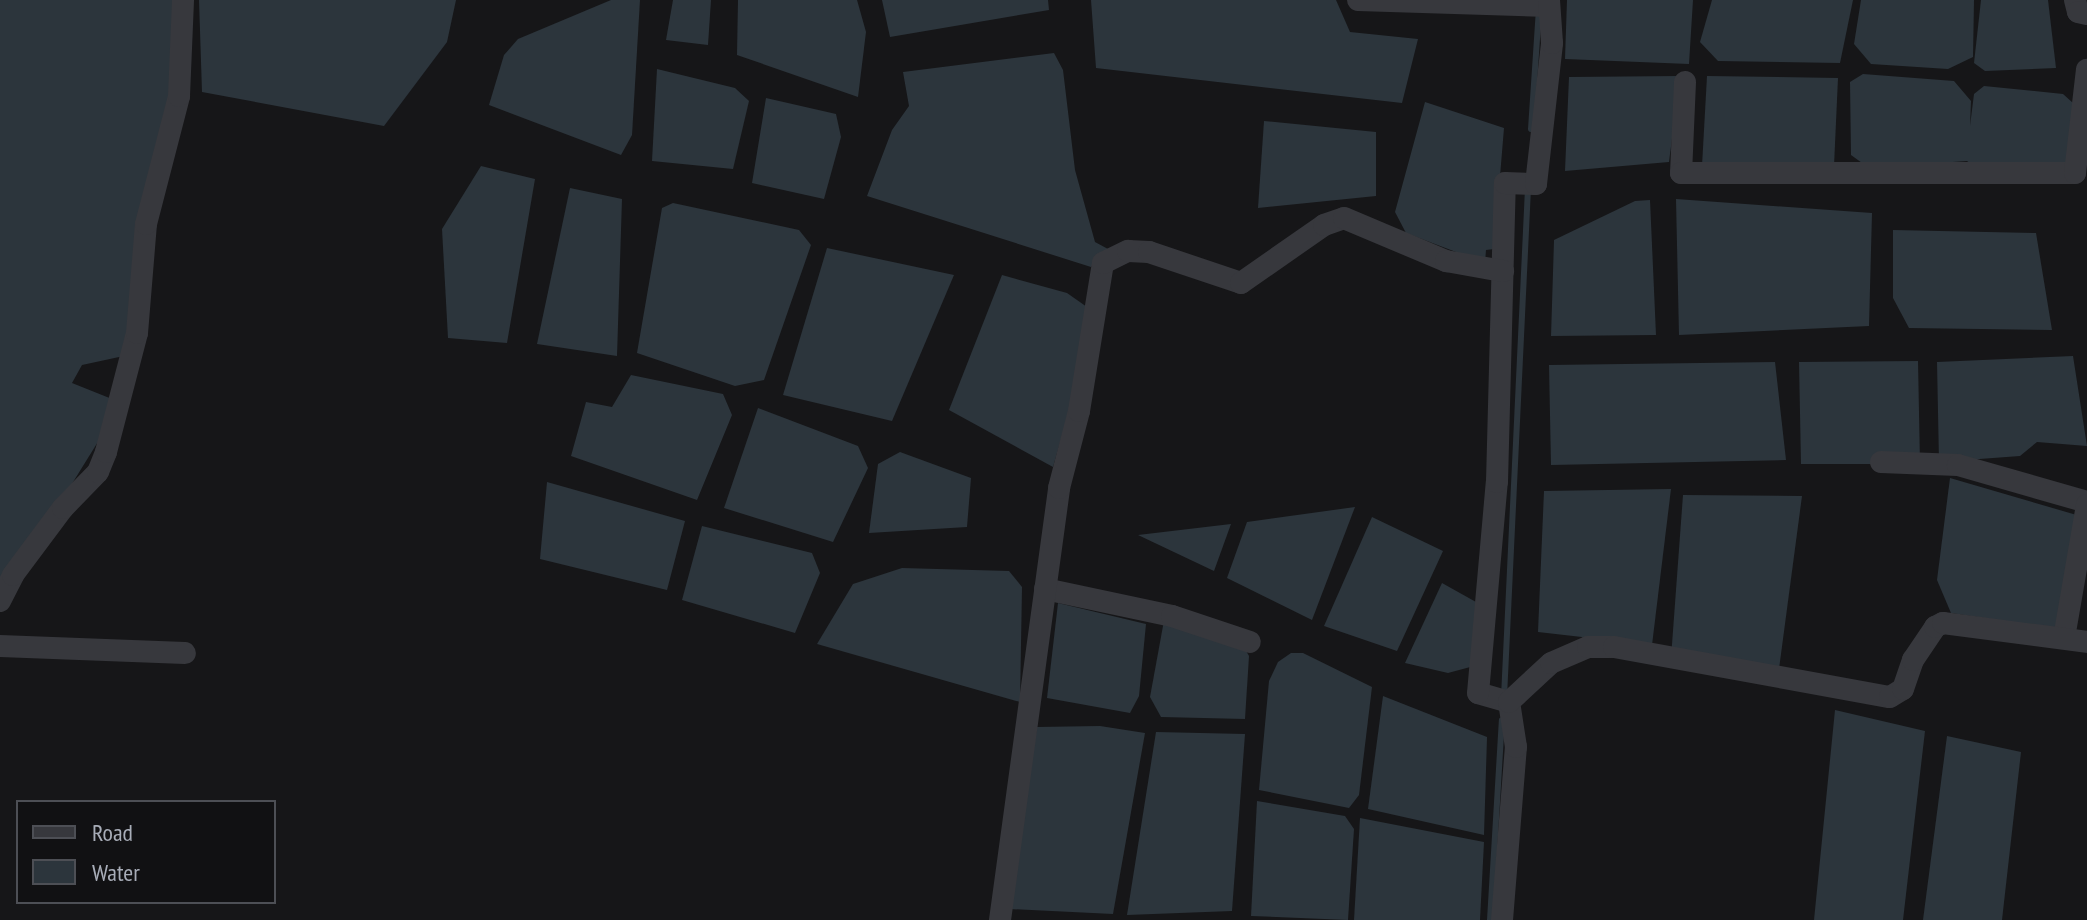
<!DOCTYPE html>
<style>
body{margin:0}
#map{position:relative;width:2087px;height:920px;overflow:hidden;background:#161618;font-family:"PT Sans Narrow",sans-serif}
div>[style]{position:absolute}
.water>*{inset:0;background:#2c353c}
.stream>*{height:6px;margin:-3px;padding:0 3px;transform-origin:3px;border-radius:3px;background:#2c353c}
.minor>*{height:22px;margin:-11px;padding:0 11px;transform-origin:11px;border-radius:11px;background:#37383d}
span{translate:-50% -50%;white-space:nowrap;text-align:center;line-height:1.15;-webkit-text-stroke:6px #111113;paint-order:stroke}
.legend{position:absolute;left:16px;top:800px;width:260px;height:104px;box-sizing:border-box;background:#111113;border:2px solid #4d4f55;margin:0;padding:10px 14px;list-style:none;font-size:24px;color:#a8adb8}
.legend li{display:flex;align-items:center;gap:16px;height:40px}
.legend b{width:40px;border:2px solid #4d4f55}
</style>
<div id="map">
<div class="water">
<div style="clip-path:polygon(0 0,187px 0,133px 354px,82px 365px,72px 383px,122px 403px,0 600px)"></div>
<div style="clip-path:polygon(199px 0,456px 0,447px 42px,384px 126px,202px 92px)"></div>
<div style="clip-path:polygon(611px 0,640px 0,632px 135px,621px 155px,489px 105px,504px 55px,518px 39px)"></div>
<div style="clip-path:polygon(673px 0,711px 0,708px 45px,666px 40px)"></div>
<div style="clip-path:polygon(738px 0,857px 0,866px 32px,858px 97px,737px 55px)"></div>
<div style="clip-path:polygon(882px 0,1048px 0,1049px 10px,890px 37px)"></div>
<div style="clip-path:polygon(1091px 0,1336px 0,1350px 32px,1418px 39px,1402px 103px,1096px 68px)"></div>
<div style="clip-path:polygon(1567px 0,1693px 0,1689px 64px,1565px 59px)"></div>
<div style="clip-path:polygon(1712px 0,1853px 0,1840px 63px,1718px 61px,1700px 42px)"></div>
<div style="clip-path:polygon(1861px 0,1974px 0,1973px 57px,1948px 69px,1871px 64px,1854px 44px)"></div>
<div style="clip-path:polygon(1981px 0,2048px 0,2056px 68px,1985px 71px,1974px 63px)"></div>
<div style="clip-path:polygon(1054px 53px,1063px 70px,1075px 170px,1095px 242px,1108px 249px,1091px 267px,867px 196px,892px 130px,909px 106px,903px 72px)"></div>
<div style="clip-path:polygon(657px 69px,735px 88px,749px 101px,733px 169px,652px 161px)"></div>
<div style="clip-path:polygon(1863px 74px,1954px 81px,1971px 101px,1970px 126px,1974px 94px,1984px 86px,2063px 94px,2073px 103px,2069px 161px,2046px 172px,1978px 169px,1967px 161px,1869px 168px,1851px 155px,1850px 82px)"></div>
<div style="clip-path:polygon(1680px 76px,1669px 162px,1565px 171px,1569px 77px)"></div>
<div style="clip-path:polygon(1707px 76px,1838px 78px,1834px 166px,1702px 166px)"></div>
<div style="clip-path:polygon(766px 98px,836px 114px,841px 137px,824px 199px,752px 183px)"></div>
<div style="clip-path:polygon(1425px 102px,1504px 128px,1494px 249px,1486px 250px,1485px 263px,1406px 233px,1395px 212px)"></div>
<div style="clip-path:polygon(1264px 121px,1376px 132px,1376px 196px,1258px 208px)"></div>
<div style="clip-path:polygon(481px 166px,535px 179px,507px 343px,448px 338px,442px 229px)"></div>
<div style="clip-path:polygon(570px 188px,622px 199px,617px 356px,537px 344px)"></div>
<div style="clip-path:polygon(1676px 199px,1872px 213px,1869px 326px,1679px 335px)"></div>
<div style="clip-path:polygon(1650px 200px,1656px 335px,1551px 336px,1554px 240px,1635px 201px)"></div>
<div style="clip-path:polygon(673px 203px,799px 230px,811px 245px,764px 380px,735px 386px,637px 353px,662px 208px)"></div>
<div style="clip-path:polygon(1893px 230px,2036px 233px,2052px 330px,1909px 328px,1893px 298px)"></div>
<div style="clip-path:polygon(827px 248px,954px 275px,892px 421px,783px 395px)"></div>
<div style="clip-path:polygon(1002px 275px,1067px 293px,1097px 314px,1053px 467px,949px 410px)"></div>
<div style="clip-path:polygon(2073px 356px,2087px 446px,2037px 442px,2020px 456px,1939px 462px,1937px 362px)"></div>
<div style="clip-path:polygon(1918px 361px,1920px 464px,1801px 464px,1799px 362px)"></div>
<div style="clip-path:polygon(1775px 362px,1786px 460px,1551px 465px,1549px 365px)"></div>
<div style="clip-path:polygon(631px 375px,723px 394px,732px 415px,697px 500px,571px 456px,586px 402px,612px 407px)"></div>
<div style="clip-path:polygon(758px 408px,858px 446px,868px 468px,833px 542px,724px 508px)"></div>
<div style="clip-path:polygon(900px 452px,971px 478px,967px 527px,869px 533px,878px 464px)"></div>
<div style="clip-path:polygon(1950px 478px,2080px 516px,2058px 629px,1951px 613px,1937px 580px)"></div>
<div style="clip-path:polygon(547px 482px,685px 521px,667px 590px,540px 559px)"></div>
<div style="clip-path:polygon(1671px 489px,1652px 645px,1538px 632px,1544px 491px)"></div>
<div style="clip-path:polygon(1683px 495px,1802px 496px,1779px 669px,1671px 658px)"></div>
<div style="clip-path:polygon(1355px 507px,1312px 620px,1227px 578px,1247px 522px)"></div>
<div style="clip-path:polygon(1372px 517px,1443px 551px,1397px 651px,1324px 626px)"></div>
<div style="clip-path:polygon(1231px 524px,1214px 571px,1138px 535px)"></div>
<div style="clip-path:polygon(702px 526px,812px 553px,820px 573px,795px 633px,682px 600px)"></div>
<div style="clip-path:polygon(902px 568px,1009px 571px,1022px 587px,1020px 702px,817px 644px,853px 584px)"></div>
<div style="clip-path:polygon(1442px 583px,1476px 602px,1474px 666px,1448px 673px,1405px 663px)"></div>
<div style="clip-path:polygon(1058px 603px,1146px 624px,1139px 696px,1130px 713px,1047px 698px)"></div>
<div style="clip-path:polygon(1165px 615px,1237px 635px,1249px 656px,1245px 719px,1161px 717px,1150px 697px)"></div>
<div style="clip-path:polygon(1291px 653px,1303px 653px,1372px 687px,1359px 795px,1349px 808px,1259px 790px,1269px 681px,1278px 662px)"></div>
<div style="clip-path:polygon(1383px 696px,1487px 737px,1484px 835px,1368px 809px)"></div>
<div style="clip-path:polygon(1835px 710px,1925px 731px,1903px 920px,1814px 920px)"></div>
<div style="clip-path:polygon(1100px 726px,1145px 733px,1113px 914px,1009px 909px,1037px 727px)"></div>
<div style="clip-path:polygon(1156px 732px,1245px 734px,1232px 911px,1127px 915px)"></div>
<div style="clip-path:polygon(1947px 736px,2021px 752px,2002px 920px,1923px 920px)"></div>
<div style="clip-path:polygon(1257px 801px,1345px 816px,1354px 829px,1348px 920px,1251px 916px)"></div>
<div style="clip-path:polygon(1360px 818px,1484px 842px,1480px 920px,1354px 920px)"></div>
</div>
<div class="stream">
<div style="left:1531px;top:129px;width:120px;rotate:-86.2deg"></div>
<div style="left:1504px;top:697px;width:509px;rotate:-87.3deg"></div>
<div style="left:1490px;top:920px;width:200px;rotate:-86.6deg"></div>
</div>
<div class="minor">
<div style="left:1358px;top:0;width:190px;rotate:1.8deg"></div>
<div style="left:2075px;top:0;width:12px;rotate:76deg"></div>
<div style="left:2078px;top:12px;width:9px;rotate:13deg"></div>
<div style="left:1685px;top:82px;width:91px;rotate:92.5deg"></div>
<div style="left:1681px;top:173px;width:394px"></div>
<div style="left:2075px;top:173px;width:104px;rotate:-83.4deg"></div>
<div style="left:1881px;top:462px;width:77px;rotate:2.2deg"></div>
<div style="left:1958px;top:465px;width:134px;rotate:16deg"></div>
<div style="left:1045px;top:589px;width:130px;rotate:12deg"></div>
<div style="left:1172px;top:616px;width:82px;rotate:18.4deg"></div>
<div style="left:0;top:601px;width:29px;rotate:-63deg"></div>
<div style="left:13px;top:575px;width:84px;rotate:-53.3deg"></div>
<div style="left:63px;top:508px;width:50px;rotate:-45.8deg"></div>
<div style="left:98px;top:472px;width:22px;rotate:-68deg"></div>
<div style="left:106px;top:452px;width:123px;rotate:-75.4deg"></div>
<div style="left:137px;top:333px;width:109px;rotate:-85.3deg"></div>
<div style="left:146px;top:224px;width:132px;rotate:-75.5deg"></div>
<div style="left:179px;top:96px;width:96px;rotate:-87.6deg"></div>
<div style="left:2064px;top:638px;width:135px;rotate:-80.2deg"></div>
<div style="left:0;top:646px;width:185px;rotate:2.2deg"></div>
<div style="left:1509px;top:702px;width:32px;rotate:-164deg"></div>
<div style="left:1478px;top:693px;width:212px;rotate:-84.9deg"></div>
<div style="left:1497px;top:482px;width:299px;rotate:-88.5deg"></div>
<div style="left:1505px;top:183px;width:31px;rotate:2deg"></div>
<div style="left:1536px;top:184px;width:142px;rotate:-83.5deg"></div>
<div style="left:1552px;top:43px;width:43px;rotate:-94deg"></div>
<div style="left:1000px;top:920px;width:436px;rotate:-82.2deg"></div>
<div style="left:1059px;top:488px;width:80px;rotate:-75.4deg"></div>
<div style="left:1079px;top:411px;width:150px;rotate:-80.8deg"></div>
<div style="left:1103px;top:263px;width:28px;rotate:-26deg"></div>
<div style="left:1128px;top:251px;width:21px;rotate:3deg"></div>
<div style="left:1149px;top:252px;width:97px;rotate:18.6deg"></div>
<div style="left:1241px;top:283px;width:101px;rotate:-34.9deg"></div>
<div style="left:1324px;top:225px;width:21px;rotate:-19deg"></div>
<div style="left:1344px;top:218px;width:111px;rotate:22.9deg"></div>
<div style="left:1446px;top:261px;width:58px;rotate:10deg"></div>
<div style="left:1502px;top:920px;width:174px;rotate:-85.4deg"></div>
<div style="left:1516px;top:747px;width:46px;rotate:-98.8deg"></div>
<div style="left:1509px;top:702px;width:57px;rotate:-42.9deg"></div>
<div style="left:1551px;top:663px;width:40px;rotate:-23.4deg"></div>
<div style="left:1588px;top:647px;width:26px"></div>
<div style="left:1614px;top:647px;width:280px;rotate:10.3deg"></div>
<div style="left:1890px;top:697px;width:15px;rotate:-32deg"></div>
<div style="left:1903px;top:689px;width:31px;rotate:-71deg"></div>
<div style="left:1913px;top:660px;width:40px;rotate:-56deg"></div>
<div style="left:1935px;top:627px;width:9px;rotate:-27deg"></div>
<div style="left:1943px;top:623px;width:145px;rotate:7.5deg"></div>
</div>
<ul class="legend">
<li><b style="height:10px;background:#37383d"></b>Road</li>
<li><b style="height:22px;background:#2c353c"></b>Water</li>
</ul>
</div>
